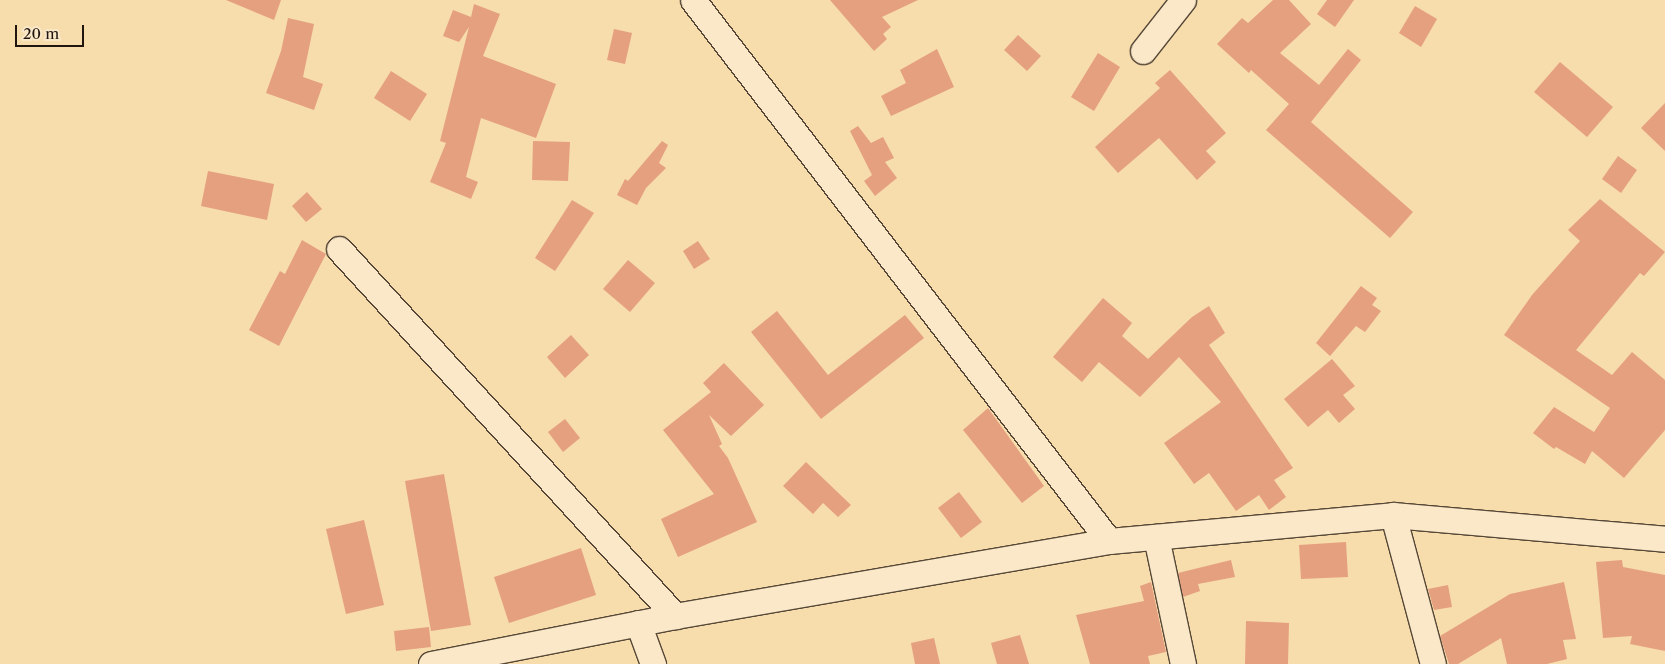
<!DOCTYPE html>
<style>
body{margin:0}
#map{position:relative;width:1665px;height:664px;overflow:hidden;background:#f7dcac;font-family:"Libre Caslon Text",serif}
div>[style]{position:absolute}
.building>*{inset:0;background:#e5a080}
.roads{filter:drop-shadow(1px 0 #564736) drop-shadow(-1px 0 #564736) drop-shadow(0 1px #564736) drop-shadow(0 -1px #564736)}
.minor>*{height:25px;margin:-12.5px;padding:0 12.5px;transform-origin:12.5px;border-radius:12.5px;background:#fae8c9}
span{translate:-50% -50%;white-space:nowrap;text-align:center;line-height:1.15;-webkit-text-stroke:4px #fae8c9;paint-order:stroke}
.scale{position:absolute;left:15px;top:25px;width:69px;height:22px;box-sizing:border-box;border:2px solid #20150f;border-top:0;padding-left:6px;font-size:15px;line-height:18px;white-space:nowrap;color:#20150f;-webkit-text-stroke:4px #fae8c9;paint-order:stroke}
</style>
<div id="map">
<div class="building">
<div style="clip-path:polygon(226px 0,281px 0,274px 20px)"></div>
<div style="clip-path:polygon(830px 0,918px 0,882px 17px,891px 27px,883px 34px,887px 39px,874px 51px)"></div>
<div style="clip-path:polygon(1273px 0,1289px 0,1311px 24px,1280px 53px,1319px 85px,1348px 49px,1361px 60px,1311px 122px,1413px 212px,1390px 238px,1266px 130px,1289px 104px,1251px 70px,1249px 73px,1217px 44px,1242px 18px,1248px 23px)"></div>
<div style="clip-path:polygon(1327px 0,1354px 0,1335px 27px,1317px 14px)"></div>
<div style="clip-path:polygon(474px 4px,500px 14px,483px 56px,556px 84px,536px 138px,481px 118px,466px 177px,478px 182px,471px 199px,430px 182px,446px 143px,440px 141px,469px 27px,459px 42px,443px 36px,453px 10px,471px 17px)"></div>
<div style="clip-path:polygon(1415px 6px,1437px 19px,1421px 47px,1399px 33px)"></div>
<div style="clip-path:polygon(288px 18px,314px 24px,303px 77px,323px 84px,314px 110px,266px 93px,281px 51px)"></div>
<div style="clip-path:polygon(614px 29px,632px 33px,625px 64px,607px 60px)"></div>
<div style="clip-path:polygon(1018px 35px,1041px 56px,1027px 71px,1004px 50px)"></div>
<div style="clip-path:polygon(937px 49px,954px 87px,891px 116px,881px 96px,906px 83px,900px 70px)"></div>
<div style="clip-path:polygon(1098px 53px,1120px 67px,1094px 111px,1071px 97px)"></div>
<div style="clip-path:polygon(1560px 62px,1613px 107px,1587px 137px,1534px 92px)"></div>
<div style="clip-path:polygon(1170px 70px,1226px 133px,1206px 151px,1216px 162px,1197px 180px,1159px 138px,1118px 173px,1095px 147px,1160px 88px,1155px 83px)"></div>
<div style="clip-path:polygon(391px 71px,427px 94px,410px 121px,374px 98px)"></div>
<div style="clip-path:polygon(1665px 103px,1665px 151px,1641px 128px)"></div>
<div style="clip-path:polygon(858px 126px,871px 143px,883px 137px,894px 158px,885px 162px,897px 178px,875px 196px,864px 181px,872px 175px,850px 131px)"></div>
<div style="clip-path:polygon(533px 141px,570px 142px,568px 181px,532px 180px)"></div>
<div style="clip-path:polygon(662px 141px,668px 145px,659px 163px,666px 168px,646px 188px,637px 205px,617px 195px,625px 179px,628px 181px)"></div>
<div style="clip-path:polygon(1618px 156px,1637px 170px,1621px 193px,1602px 179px)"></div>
<div style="clip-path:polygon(208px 171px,274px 184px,267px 220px,201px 206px)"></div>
<div style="clip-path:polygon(307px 192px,322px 209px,306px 222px,292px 206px)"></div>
<div style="clip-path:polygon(1600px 199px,1665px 252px,1644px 276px,1640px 273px,1576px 350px,1612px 375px,1632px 352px,1665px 380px,1665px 430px,1624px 478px,1592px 451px,1585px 464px,1556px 447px,1554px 449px,1533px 433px,1554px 407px,1594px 432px,1610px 408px,1504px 335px,1532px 295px,1580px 241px,1568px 230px)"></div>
<div style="clip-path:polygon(572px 200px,594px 213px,555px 271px,535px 258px)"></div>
<div style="clip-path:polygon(302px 240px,326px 254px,279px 346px,249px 330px,280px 271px,285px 274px)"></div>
<div style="clip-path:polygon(698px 241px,710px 259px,694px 269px,683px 251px)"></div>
<div style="clip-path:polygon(628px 260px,655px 283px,630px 312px,603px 289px)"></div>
<div style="clip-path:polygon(1361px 286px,1377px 298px,1372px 305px,1381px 311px,1365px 332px,1356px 326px,1330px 356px,1316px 343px)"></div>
<div style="clip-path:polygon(1103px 298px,1132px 323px,1122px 336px,1148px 359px,1192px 317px,1209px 306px,1225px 333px,1209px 345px,1293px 468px,1274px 480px,1286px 497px,1269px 510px,1259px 495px,1236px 511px,1209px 473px,1194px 484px,1164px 443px,1221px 402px,1179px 357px,1140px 397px,1099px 362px,1082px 382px,1053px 357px)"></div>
<div style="clip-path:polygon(777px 311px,828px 375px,905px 315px,924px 338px,821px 419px,751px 332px)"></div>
<div style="clip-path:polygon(571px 335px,589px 355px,565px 378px,547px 357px)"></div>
<div style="clip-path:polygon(1332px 359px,1355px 386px,1343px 395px,1355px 409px,1339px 423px,1328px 410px,1308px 427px,1284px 399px)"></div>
<div style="clip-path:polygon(724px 363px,764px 405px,731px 436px,709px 415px,722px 444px,719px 446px,728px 458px,757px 522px,678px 557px,661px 519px,714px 494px,663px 430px,711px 392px,703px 383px)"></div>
<div style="clip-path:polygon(988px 408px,1044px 486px,1022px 503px,963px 430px)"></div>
<div style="clip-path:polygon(565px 419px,580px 438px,563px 452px,548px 432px)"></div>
<div style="clip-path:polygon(806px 462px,851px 505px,838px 517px,823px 503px,813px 514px,783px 486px)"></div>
<div style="clip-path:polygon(444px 474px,471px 625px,431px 631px,405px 481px)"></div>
<div style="clip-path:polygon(959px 492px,982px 522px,961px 538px,938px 508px)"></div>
<div style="clip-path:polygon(364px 520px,384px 605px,346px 614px,326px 529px)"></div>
<div style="clip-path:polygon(1346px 542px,1348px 577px,1301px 579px,1299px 545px)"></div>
<div style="clip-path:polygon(581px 548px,596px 595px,509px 623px,494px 577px)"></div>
<div style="clip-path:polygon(1231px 560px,1235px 577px,1198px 584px,1200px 591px,1183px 597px,1178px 573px)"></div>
<div style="clip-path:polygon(1622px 560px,1623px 567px,1665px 575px,1665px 651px,1630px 644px,1632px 636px,1603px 638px,1596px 562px)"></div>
<div style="clip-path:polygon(1151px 582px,1166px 652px,1148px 656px,1150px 664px,1090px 664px,1076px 615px,1144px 601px,1140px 586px)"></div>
<div style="clip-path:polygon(1564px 582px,1576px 639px,1563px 640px,1567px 659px,1547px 664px,1507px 664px,1501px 638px,1458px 664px,1449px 664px,1440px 636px,1510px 594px)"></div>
<div style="clip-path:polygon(1448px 585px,1452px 607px,1434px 610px,1428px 589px)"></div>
<div style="clip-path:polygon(1246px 621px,1289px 623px,1288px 664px,1245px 664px)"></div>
<div style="clip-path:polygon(429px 627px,431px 647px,396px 651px,394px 631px)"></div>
<div style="clip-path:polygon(1020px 635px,1029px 664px,997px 664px,991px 643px)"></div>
<div style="clip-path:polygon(934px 638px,940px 664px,915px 664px,911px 643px)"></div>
</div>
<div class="roads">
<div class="minor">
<div style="left:693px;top:0;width:682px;rotate:52.44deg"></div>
<div style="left:1143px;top:51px;width:65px;rotate:-51.9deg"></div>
<div style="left:339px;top:249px;width:498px;rotate:47.5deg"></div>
<div style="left:1393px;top:515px;width:154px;rotate:75deg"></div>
<div style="left:1156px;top:537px;width:130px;rotate:78deg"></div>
<div style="left:638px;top:623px;width:44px;rotate:69.9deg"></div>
<div style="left:431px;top:664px;width:249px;rotate:-11.1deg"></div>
<div style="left:675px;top:616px;width:440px;rotate:-9.8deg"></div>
<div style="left:1109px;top:541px;width:285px;rotate:-5.2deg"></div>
<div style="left:1393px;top:515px;width:273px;rotate:5deg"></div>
</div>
</div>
<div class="scale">20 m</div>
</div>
